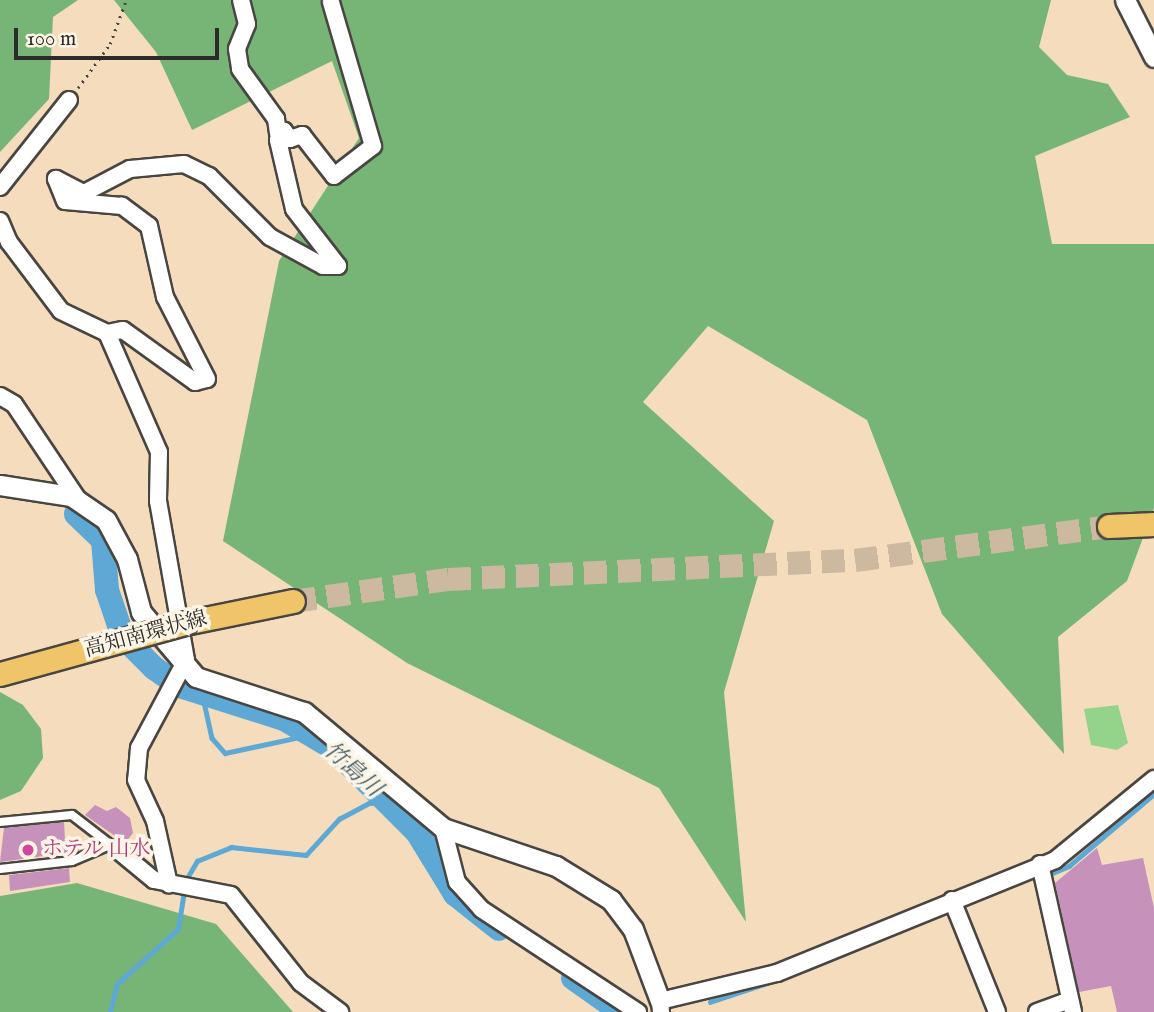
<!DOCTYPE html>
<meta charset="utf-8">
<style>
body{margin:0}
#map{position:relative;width:1154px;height:1012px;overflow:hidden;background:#f4dcbd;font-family:"IM FELL English","Noto Serif JP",serif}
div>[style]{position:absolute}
.green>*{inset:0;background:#93d38a}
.forest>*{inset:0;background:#76b576}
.stream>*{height:4.5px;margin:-2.25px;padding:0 2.25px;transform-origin:2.25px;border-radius:2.25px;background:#5da8d5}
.river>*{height:24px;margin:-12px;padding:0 12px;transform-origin:12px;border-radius:12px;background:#5da8d5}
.building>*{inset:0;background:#c691bb}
.primary-tunnel>*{height:23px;margin-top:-11.5px;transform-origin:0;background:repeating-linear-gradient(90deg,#ccb9a0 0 23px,transparent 0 34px)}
.path>*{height:2.5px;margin-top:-1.25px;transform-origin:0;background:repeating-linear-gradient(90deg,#494641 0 2px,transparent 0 7px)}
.roads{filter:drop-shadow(2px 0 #494641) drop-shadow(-2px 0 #494641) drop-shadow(0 2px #494641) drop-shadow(0 -2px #494641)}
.service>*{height:8px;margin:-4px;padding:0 4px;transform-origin:4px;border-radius:4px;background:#fff}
.minor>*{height:16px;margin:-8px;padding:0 8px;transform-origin:8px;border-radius:8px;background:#fff}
.tertiary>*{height:19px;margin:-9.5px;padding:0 9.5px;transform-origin:9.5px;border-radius:9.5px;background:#fff}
.primary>*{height:23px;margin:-11.5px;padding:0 11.5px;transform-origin:11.5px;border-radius:11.5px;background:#f0c469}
.bridges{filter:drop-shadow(2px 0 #494641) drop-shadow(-2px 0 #494641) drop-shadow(0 2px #494641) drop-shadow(0 -2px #494641)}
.primary-bridge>*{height:23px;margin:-11.5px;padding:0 11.5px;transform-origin:11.5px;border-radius:11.5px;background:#f0c469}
.dots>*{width:19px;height:19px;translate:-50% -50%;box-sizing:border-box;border:4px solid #fcf5e5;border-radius:50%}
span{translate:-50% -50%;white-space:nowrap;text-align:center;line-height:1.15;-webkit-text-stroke:7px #fcf5e5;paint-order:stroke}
.street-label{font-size:21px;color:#2b2b2b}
.hotel-label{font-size:21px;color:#b23c85}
.left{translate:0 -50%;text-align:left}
.water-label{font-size:23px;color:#3c5766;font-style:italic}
.scale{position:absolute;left:14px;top:28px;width:205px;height:32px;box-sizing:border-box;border:4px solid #2b2b2b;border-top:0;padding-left:9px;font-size:21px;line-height:24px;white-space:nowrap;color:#2b2b2b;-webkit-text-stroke:5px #fcf5e5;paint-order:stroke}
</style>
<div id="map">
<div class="green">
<div style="clip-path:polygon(1118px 705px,1128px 743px,1117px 750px,1091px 745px,1084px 709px)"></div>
</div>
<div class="forest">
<div style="clip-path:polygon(0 0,78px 0,53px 17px,49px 99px,0 152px)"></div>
<div style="clip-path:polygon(114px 0,1051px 0,1039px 47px,1067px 75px,1108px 84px,1130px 117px,1035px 156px,1052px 244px,1154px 244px,1154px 508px,1127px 581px,1058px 637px,1064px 754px,942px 614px,867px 420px,708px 326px,643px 402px,774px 521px,724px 692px,746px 922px,659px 788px,407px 663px,223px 541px,279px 261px,359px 138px,332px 61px,192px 130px,156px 52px)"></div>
<div style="clip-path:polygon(0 692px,23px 705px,41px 729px,43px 758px,21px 791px,0 800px)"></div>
<div style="clip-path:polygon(77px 883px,216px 924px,293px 1012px,0 1012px,0 896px)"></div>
</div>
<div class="stream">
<div style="left:202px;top:693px;width:46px;rotate:77.5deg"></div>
<div style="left:212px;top:738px;width:20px;rotate:49deg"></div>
<div style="left:225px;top:753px;width:86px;rotate:-12.1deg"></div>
<div style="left:1050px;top:874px;width:21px;rotate:-23deg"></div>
<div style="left:1069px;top:866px;width:111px;rotate:-40.3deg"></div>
<div style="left:186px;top:880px;width:22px;rotate:-60deg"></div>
<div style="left:197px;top:861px;width:37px;rotate:-22deg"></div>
<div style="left:231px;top:847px;width:75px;rotate:6.1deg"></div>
<div style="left:306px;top:855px;width:49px;rotate:-47.5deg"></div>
<div style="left:339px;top:819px;width:34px;rotate:-28deg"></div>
<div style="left:369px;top:803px;width:19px;rotate:-3deg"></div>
<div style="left:805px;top:970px;width:57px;rotate:-22.5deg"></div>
<div style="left:710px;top:1002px;width:60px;rotate:-18.4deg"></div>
<div style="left:110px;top:1012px;width:29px;rotate:-76deg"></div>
<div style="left:117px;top:984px;width:82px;rotate:-42deg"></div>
<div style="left:178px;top:929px;width:37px;rotate:-81deg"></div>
<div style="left:620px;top:1012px;width:1px"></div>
</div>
<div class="river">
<div style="left:76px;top:514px;width:37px;rotate:44deg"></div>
<div style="left:103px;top:540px;width:50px;rotate:85.4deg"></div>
<div style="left:107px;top:590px;width:50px;rotate:71.2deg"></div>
<div style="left:123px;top:637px;width:44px;rotate:45deg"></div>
<div style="left:154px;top:668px;width:32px;rotate:35deg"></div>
<div style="left:180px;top:686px;width:109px;rotate:17.6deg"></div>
<div style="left:284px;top:719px;width:57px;rotate:30.6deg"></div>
<div style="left:333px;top:748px;width:119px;rotate:45deg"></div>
<div style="left:417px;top:832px;width:73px;rotate:58.5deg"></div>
<div style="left:455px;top:894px;width:56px;rotate:38.5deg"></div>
<div style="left:573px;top:978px;width:59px;rotate:35.3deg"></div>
</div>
<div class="building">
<div style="clip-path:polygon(95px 805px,107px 811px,116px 807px,130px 818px,133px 833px,125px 843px,85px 815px)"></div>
<div style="clip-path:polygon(64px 822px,65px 839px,78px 838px,79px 851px,0 862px,4px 828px)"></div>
<div style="clip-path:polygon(1097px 848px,1102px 865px,1143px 858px,1154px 908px,1154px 1012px,1117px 1012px,1111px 986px,1079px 992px,1055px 883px)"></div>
<div style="clip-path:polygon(69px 868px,70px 882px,10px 891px,9px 875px)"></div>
</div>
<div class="primary-tunnel">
<div style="left:293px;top:601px;width:157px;rotate:-8.1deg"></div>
<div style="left:448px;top:579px;width:407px;rotate:-2.7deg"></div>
<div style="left:855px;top:560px;width:256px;rotate:-7.6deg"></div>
</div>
<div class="path">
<div style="left:78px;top:88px;width:54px;rotate:-54deg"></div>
<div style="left:110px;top:44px;width:47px;rotate:-70deg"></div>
</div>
<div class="roads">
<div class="service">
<div style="left:0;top:822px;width:72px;rotate:-5.6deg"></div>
<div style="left:72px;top:815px;width:61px;rotate:37.6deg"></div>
<div style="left:0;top:869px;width:72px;rotate:-6.3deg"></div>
<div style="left:72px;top:861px;width:41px;rotate:-22.8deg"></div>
</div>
<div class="minor">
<div style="left:241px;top:0;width:25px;rotate:76deg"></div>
<div style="left:247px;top:24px;width:27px;rotate:112deg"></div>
<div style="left:237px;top:49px;width:20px;rotate:81deg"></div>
<div style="left:240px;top:69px;width:62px;rotate:54.2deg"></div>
<div style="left:276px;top:119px;width:15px;rotate:82deg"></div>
<div style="left:0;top:187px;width:111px;rotate:-51.6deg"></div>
<div style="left:0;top:221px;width:23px;rotate:67deg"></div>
<div style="left:9px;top:242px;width:86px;rotate:53deg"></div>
<div style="left:61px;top:311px;width:51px;rotate:25.6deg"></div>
<div style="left:107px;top:333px;width:130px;rotate:66.4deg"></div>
<div style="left:159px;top:452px;width:49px;rotate:91.2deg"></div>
<div style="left:158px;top:501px;width:161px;rotate:80deg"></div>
<div style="left:186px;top:660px;width:100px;rotate:118.1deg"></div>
<div style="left:139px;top:748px;width:32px;rotate:95deg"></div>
<div style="left:136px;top:780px;width:45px;rotate:65.1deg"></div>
<div style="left:155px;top:821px;width:65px;rotate:77.5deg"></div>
<div style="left:107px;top:333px;width:16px;rotate:-11deg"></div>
<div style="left:123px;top:330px;width:89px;rotate:35.8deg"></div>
<div style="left:195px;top:382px;width:12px;rotate:-14deg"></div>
<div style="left:207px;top:379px;width:92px;rotate:-117.1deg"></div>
<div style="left:165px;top:297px;width:73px;rotate:-102.7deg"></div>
<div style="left:149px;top:226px;width:34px;rotate:-143deg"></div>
<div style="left:122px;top:206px;width:57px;rotate:-175deg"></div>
<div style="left:65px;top:201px;width:24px;rotate:-112deg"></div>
<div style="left:56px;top:179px;width:31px;rotate:27deg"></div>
<div style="left:84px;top:193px;width:52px;rotate:-27.6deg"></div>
<div style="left:130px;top:169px;width:54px;rotate:-5.3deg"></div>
<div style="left:184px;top:164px;width:28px;rotate:26deg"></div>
<div style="left:209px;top:176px;width:86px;rotate:45deg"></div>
<div style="left:270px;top:237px;width:60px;rotate:28.7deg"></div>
<div style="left:323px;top:266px;width:15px"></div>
<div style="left:338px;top:266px;width:72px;rotate:-127.7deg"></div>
<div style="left:294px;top:209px;width:71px;rotate:-103.1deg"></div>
<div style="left:278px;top:140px;width:11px;rotate:-56deg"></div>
<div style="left:284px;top:131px;width:10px;rotate:53deg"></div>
<div style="left:290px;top:139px;width:13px;rotate:-18deg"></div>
<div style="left:302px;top:135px;width:52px;rotate:52deg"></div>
<div style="left:334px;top:176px;width:49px;rotate:-37.6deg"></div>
<div style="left:373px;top:146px;width:150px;rotate:-106.3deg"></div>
<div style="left:0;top:396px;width:16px;rotate:30deg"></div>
<div style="left:14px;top:404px;width:117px;rotate:56.2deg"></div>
<div style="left:443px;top:828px;width:56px;rotate:75.5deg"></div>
<div style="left:457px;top:882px;width:36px;rotate:48deg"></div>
<div style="left:481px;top:909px;width:188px;rotate:33.3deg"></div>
<div style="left:120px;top:852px;width:44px;rotate:39.5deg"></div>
<div style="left:154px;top:880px;width:78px;rotate:11deg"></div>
<div style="left:231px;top:895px;width:112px;rotate:51.5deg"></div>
<div style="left:301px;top:983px;width:49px;rotate:36.6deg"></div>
<div style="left:1040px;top:864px;width:152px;rotate:77.4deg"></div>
<div style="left:952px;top:900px;width:121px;rotate:68.1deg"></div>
<div style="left:661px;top:1012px;width:11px;rotate:-95deg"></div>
<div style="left:660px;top:1001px;width:120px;rotate:-13.5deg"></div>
<div style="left:777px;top:973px;width:300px;rotate:-22.1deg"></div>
<div style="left:1055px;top:860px;width:128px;rotate:-39.3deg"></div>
<div style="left:1037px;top:1012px;width:35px;rotate:-20deg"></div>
</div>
<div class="tertiary">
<div style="left:1125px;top:0;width:64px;rotate:63deg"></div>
<div style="left:0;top:485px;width:72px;rotate:8.8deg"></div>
<div style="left:71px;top:496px;width:42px;rotate:34.4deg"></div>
<div style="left:106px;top:520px;width:44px;rotate:61.7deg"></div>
<div style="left:127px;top:559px;width:55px;rotate:75.2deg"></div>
<div style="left:141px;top:612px;width:85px;rotate:49.8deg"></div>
<div style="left:196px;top:677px;width:114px;rotate:18deg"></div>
<div style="left:304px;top:712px;width:181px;rotate:39.8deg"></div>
<div style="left:443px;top:828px;width:119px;rotate:18.6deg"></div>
<div style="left:556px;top:866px;width:65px;rotate:31.7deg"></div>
<div style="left:611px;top:900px;width:36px;rotate:53deg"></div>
<div style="left:633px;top:929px;width:77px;rotate:69.4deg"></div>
</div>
<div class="primary">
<div style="left:1109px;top:526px;width:45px;rotate:-2.5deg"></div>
<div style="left:185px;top:623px;width:110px;rotate:-11.5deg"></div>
</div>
</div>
<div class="bridges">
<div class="primary-bridge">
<div style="left:0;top:674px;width:192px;rotate:-15.4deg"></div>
</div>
</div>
<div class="dots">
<div style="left:28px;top:850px;background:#d1479c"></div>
</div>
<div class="street-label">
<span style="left:146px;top:635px;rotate:-15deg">高知南環状線</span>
</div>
<div class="hotel-label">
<span class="left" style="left:42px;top:850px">ホテル 山水</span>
</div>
<div class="water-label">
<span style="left:352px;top:770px;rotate:42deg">竹島川</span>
</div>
<div class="scale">100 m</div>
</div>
